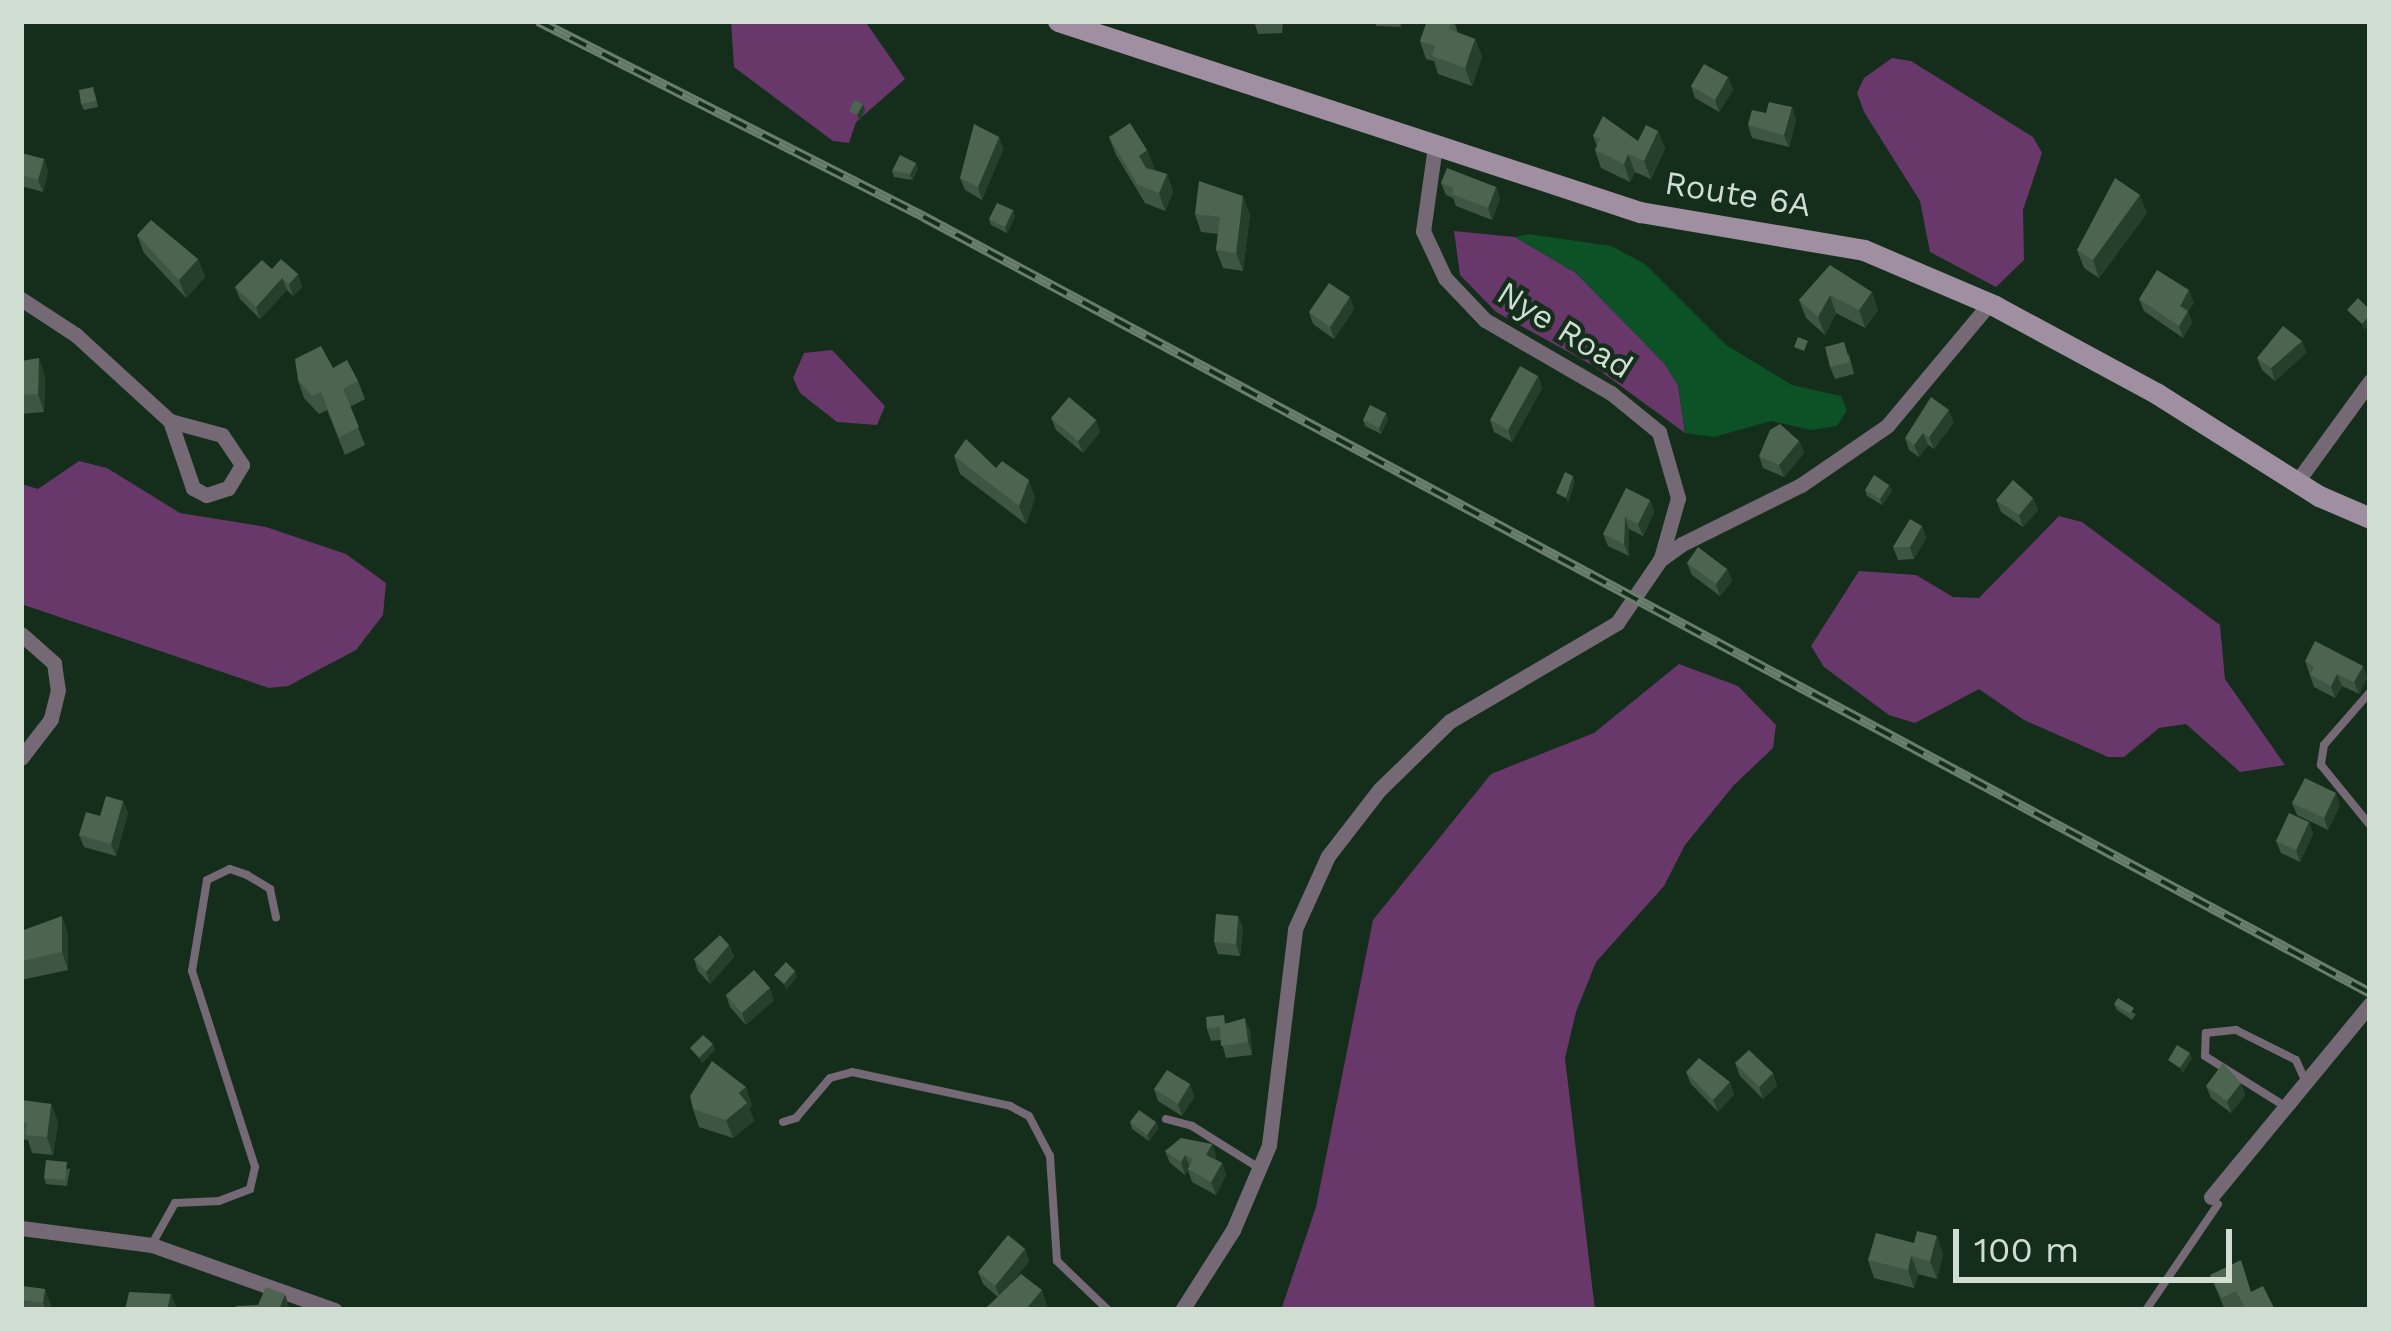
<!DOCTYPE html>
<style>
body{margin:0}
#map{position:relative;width:2391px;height:1331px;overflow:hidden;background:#152d1b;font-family:"Work Sans",sans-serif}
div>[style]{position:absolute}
.green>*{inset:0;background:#673869}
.water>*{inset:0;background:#0d5126}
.service>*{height:8px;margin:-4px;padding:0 4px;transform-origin:4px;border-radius:4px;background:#746974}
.minor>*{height:15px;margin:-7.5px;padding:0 7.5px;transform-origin:7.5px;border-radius:7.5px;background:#746974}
.secondary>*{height:21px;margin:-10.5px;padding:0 10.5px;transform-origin:10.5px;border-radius:10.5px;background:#a08fa0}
.rail>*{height:10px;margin-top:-5px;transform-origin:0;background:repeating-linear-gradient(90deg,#152d1b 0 18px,#6a7e6e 0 36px);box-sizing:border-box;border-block:3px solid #6a7e6e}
.wall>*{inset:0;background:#3d5542}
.shaded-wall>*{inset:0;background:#263f2c}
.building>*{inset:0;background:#4d6451}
span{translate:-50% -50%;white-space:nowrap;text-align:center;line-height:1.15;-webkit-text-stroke:9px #152d1b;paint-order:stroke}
.street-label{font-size:33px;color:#d0ded2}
.frame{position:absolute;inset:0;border:24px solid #d0ded2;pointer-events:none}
.scale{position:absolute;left:1953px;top:1229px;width:279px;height:54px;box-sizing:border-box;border:6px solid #d0ded2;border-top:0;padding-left:15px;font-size:36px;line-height:42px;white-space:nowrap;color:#d0ded2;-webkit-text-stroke:9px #152d1b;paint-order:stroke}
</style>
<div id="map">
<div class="green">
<div style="clip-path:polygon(731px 21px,865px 21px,905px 79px,856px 122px,849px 143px,833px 141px,734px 67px)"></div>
<div style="clip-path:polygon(1892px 58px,1911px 61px,2033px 137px,2042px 153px,2023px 210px,2024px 260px,1996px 287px,1930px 252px,1920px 201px,1864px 112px,1857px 93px,1864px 78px)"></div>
<div style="clip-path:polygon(1454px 231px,1515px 237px,1576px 273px,1664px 363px,1678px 385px,1685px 433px,1592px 365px,1496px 312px,1460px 275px)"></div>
<div style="clip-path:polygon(832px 350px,885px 406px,877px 425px,837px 422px,800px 393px,793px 378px,804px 353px)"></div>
<div style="clip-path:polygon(79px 461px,107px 468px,180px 513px,266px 527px,346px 554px,386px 583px,383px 615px,356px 650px,288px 686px,269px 688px,21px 604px,21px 484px,38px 489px)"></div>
<div style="clip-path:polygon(2059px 516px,2082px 522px,2220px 625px,2225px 679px,2285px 765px,2240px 772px,2186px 724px,2159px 728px,2124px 757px,2108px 757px,2024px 720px,1979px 689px,1915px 723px,1889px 715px,1824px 667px,1811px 646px,1859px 571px,1916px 575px,1953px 597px,1979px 598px)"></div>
<div style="clip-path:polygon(1679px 664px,1738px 686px,1776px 725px,1773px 748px,1734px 785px,1685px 845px,1664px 886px,1596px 962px,1576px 1012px,1565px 1058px,1595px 1310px,1281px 1310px,1316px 1207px,1373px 920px,1491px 774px,1594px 733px)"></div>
</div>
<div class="water">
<div style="clip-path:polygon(1528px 234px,1611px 246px,1645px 264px,1726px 345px,1792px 385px,1841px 396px,1847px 410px,1837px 426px,1811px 430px,1771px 421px,1714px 437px,1685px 433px,1678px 385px,1664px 363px,1576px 273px,1515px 237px)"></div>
</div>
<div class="service">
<div style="left:2370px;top:692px;width:70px;rotate:131deg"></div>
<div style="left:2324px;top:745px;width:20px;rotate:99deg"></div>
<div style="left:2321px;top:765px;width:77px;rotate:50.8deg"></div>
<div style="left:2283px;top:1105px;width:92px;rotate:-147.9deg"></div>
<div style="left:2205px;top:1056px;width:23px;rotate:-88deg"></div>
<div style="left:2206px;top:1033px;width:30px;rotate:-6deg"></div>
<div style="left:2236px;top:1030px;width:67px;rotate:26.6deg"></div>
<div style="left:2296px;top:1060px;width:17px;rotate:66deg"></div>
<div style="left:1166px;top:1119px;width:27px;rotate:15deg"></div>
<div style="left:1192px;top:1126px;width:79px;rotate:32.1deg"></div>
<div style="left:783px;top:1122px;width:14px;rotate:-17deg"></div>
<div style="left:796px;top:1118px;width:52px;rotate:-49.6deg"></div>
<div style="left:830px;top:1078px;width:23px;rotate:-15deg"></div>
<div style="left:852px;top:1072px;width:162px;rotate:12.1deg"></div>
<div style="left:1010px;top:1106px;width:21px;rotate:28deg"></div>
<div style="left:1029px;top:1116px;width:45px;rotate:62.3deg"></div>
<div style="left:1050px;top:1156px;width:105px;rotate:86.2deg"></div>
<div style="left:1057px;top:1261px;width:71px;rotate:43.9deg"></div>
<div style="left:152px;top:1244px;width:47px;rotate:-60.7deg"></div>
<div style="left:175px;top:1203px;width:44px;rotate:-2.6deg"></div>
<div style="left:219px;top:1201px;width:33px;rotate:-21deg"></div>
<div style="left:250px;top:1189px;width:23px;rotate:-77deg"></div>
<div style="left:255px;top:1167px;width:206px;rotate:-107.8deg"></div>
<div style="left:192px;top:971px;width:92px;rotate:-80.6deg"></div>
<div style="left:207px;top:880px;width:25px;rotate:-26deg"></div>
<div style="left:230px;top:869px;width:18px;rotate:19deg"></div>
<div style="left:247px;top:875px;width:27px;rotate:31deg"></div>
<div style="left:270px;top:889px;width:29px;rotate:78deg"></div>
<div style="left:2146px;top:1310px;width:128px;rotate:-55.8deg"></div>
</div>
<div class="minor">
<div style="left:1435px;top:146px;width:86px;rotate:98deg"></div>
<div style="left:1423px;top:231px;width:52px;rotate:64.9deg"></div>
<div style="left:1445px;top:278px;width:58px;rotate:46.4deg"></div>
<div style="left:1485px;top:320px;width:146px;rotate:30.1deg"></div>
<div style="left:1611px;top:393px;width:62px;rotate:39.1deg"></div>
<div style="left:1659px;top:432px;width:69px;rotate:73.9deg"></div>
<div style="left:1678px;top:498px;width:62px;rotate:105.8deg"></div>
<div style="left:21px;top:299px;width:66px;rotate:33.2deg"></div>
<div style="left:76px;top:335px;width:127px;rotate:42.5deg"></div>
<div style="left:170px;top:421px;width:54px;rotate:15.1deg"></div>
<div style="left:222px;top:435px;width:36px;rotate:56deg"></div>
<div style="left:242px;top:465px;width:27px;rotate:121deg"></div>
<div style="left:228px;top:488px;width:23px;rotate:162deg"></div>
<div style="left:206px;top:495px;width:15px;rotate:-152deg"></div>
<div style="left:193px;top:488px;width:71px;rotate:-108.9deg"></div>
<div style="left:2296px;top:483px;width:126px;rotate:-54deg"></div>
<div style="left:21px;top:634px;width:44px;rotate:41.3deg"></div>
<div style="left:54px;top:663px;width:27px;rotate:82deg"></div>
<div style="left:58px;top:690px;width:30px;rotate:104deg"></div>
<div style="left:51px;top:719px;width:49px;rotate:127.6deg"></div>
<div style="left:2211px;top:1197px;width:250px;rotate:-50.5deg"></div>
<div style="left:21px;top:1228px;width:132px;rotate:7.4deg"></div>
<div style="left:152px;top:1245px;width:194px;rotate:19.6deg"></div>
<div style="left:1182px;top:1310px;width:95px;rotate:-57.5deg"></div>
<div style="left:1233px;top:1230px;width:92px;rotate:-67deg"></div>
<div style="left:1269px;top:1145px;width:218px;rotate:-83.1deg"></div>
<div style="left:1295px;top:929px;width:80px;rotate:-65.7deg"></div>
<div style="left:1328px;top:856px;width:83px;rotate:-52.3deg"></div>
<div style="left:1379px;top:790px;width:99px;rotate:-44.2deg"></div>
<div style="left:1450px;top:721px;width:194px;rotate:-30.4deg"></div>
<div style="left:1617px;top:623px;width:76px;rotate:-55.7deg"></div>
<div style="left:1660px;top:560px;width:27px;rotate:-36deg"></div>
<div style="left:1682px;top:544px;width:133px;rotate:-26.4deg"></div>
<div style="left:1801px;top:485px;width:104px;rotate:-34.5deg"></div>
<div style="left:1887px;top:426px;width:159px;rotate:-50.1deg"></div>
</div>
<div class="secondary">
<div style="left:1058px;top:21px;width:613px;rotate:18.17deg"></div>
<div style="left:1640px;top:212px;width:227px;rotate:9.6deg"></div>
<div style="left:1864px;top:250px;width:142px;rotate:23.1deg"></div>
<div style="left:1995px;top:306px;width:183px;rotate:28.4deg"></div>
<div style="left:2156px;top:393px;width:193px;rotate:32.3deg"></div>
<div style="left:2319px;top:496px;width:56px;rotate:23.3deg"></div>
</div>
<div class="rail">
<div style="left:538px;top:21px;width:433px;rotate:26.9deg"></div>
<div style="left:924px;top:217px;width:1641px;rotate:28.22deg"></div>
</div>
<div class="wall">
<div style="clip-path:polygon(1254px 21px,1283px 21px,1282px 33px,1258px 34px)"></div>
<div style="clip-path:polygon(1375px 21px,1400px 21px,1401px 27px,1376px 26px)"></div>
<div style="clip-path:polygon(1427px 21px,1454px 21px,1458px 33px,1475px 39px,1482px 57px,1472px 86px,1438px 74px,1434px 61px,1426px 59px,1420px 41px)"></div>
<div style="clip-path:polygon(1728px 77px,1733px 90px,1719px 112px,1695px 98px,1691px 86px)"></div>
<div style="clip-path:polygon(95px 93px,98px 107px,84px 110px,81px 104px)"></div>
<div style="clip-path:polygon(1792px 107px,1796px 120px,1789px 147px,1752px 138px,1748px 125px,1766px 113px)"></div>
<div style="clip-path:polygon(1658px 131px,1665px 149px,1651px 179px,1635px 172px,1630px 182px,1601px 168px,1595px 150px,1597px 146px,1593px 136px,1638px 141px)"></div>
<div style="clip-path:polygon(999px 137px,1003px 149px,982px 200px,965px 190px,960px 178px)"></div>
<div style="clip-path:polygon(1109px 137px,1147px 150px,1154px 168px,1152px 169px,1167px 174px,1173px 192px,1165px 211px,1145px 203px,1116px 155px)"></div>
<div style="clip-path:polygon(21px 153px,44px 159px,48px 171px,43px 192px,21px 186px)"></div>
<div style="clip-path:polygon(916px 163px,918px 169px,912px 180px,894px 177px,892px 171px)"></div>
<div style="clip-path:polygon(1441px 183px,1496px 187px,1500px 199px,1492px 220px,1456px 206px,1453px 198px,1446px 195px)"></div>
<div style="clip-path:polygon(1013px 210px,1015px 216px,1007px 233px,991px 225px,989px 219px)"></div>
<div style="clip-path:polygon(2147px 213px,2099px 278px,2084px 268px,2077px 250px)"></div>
<div style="clip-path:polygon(1195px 214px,1250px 214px,1243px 271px,1223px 268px,1216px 250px,1218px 234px,1201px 232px)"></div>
<div style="clip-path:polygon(137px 235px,198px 259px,205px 277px,186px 298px,144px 253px)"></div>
<div style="clip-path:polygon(1830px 265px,1878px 310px,1865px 328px,1836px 313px,1825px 335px,1806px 318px,1799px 300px)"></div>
<div style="clip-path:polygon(272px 269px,298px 274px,302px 287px,293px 296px,287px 290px,260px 319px,240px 299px,235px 287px)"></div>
<div style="clip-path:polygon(2139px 299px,2194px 302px,2188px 311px,2192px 323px,2183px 338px,2144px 311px)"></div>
<div style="clip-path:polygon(1354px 309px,1334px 339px,1313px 324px,1309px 312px)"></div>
<div style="clip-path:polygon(2302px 341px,2306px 353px,2275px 381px,2262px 370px,2257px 358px)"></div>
<div style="clip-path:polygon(1849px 354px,1854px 374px,1835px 379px,1830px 367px)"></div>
<div style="clip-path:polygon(21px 361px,45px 376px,44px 412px,21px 414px)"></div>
<div style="clip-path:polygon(333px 368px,358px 381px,365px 399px,350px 407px,365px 445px,345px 455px,327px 410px,319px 414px,304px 398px,298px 380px)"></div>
<div style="clip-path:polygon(1538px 376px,1542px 388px,1512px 442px,1494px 432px,1490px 420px)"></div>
<div style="clip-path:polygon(1386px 413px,1388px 419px,1381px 434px,1365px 426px,1363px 420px)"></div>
<div style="clip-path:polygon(1051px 418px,1096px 420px,1100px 432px,1083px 453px,1056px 430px)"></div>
<div style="clip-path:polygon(1954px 422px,1934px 449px,1928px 445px,1919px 457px,1909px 450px,1905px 438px)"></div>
<div style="clip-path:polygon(1799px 441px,1804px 453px,1784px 477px,1763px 468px,1759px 456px)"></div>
<div style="clip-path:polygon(954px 456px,996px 468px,1035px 498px,1026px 524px,960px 474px)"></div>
<div style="clip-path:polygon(1889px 485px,1892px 491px,1882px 505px,1867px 496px,1865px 490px)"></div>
<div style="clip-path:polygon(2033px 498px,2038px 510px,2023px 527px,2001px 512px,1996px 500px)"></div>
<div style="clip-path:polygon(1650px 500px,1654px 512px,1643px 536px,1629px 529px,1629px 556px,1608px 546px,1603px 534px)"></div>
<div style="clip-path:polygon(1922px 526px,1926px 538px,1914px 559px,1898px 560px,1893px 547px)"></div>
<div style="clip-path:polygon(1687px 563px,1727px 569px,1732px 581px,1720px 596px,1692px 575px)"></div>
<div style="clip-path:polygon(2305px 661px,2363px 666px,2367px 678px,2359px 694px,2342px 686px,2335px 698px,2314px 687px)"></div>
<div style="clip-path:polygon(123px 801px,128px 813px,116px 856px,84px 847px,79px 835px)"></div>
<div style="clip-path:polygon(2292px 803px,2340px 805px,2328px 830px,2297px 815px)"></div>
<div style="clip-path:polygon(2309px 822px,2313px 834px,2300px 862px,2281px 853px,2276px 841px)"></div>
<div style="clip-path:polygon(1238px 916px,1243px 928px,1240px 956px,1218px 954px,1214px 942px)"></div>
<div style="clip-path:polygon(21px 931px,68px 934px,68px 970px,21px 980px)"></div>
<div style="clip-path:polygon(729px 945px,734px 957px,710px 984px,698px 971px,694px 959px)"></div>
<div style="clip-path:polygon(726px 995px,774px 1000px,746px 1025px,730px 1007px)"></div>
<div style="clip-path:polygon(2114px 1004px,2136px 1014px,2132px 1020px,2117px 1010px)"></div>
<div style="clip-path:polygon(1227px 1023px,1250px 1030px,1252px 1055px,1226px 1058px,1221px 1040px,1211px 1041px,1207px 1029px)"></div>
<div style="clip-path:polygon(1735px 1063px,1773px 1073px,1777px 1086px,1763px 1099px,1740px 1076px)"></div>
<div style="clip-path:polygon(1686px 1072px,1734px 1094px,1718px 1112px,1691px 1084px)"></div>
<div style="clip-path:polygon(2241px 1083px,2245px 1095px,2231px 1113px,2211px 1098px,2206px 1086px)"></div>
<div style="clip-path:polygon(1190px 1084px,1194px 1097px,1182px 1116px,1158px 1101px,1154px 1089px)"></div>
<div style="clip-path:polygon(21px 1100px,51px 1104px,58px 1122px,53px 1155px,32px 1153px,28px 1140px,21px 1139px)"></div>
<div style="clip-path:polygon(752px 1105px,749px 1108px,754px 1121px,733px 1138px,699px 1127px,693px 1109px)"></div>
<div style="clip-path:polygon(1130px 1122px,1156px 1122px,1158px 1128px,1149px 1141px,1132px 1129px)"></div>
<div style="clip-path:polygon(1212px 1144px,1216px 1157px,1215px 1159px,1222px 1163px,1226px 1175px,1216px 1195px,1192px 1182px,1188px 1170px,1185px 1175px,1170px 1163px,1165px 1151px)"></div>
<div style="clip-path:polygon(70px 1168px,67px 1186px,46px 1184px,44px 1178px)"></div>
<div style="clip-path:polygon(1914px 1243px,1943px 1254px,1937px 1279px,1918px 1274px,1914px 1288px,1874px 1278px,1868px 1260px)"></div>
<div style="clip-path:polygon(1025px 1249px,1029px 1261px,1011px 1284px,1048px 1308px,1046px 1310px,984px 1310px,998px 1297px,983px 1284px,978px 1272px)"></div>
<div style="clip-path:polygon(2210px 1275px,2252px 1292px,2275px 1310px,2225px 1310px)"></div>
<div style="clip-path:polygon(21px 1286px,45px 1289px,51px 1310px,21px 1310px)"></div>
</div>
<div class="shaded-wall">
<div style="clip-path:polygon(1475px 39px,1482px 57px,1472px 86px,1465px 68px)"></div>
<div style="clip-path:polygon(1728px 77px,1733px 90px,1719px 112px,1715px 100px)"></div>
<div style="clip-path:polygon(863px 104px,865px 110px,860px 121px,857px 115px)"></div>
<div style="clip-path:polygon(1792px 107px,1796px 120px,1789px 147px,1784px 135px)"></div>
<div style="clip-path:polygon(1658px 131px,1665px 149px,1651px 179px,1644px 161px)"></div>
<div style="clip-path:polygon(999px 137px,1003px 149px,982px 200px,978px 187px)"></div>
<div style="clip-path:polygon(1147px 150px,1154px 168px,1145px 173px,1139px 156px)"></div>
<div style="clip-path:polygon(1628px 154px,1635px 172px,1630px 182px,1624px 164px)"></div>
<div style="clip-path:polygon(44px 159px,48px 171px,43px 192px,38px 180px)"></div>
<div style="clip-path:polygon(916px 163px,918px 169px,912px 180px,910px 174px)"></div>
<div style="clip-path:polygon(1167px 174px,1173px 192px,1165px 211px,1159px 193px)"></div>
<div style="clip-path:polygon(1496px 187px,1500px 199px,1492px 220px,1488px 208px)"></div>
<div style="clip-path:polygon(2140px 195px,2147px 213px,2099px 278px,2093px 260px)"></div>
<div style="clip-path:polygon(1243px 196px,1250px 214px,1243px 271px,1236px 253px)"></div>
<div style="clip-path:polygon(1013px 210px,1015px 216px,1007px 233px,1005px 227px)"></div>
<div style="clip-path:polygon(198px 259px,205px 277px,186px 298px,179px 280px)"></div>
<div style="clip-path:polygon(298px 274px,302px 287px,293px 296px,289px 284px)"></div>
<div style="clip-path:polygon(282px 278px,287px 290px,260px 319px,256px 307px)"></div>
<div style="clip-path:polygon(2189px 290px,2194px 302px,2188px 311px,2192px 323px,2183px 338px,2179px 326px,2180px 306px)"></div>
<div style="clip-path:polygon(1872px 292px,1878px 310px,1865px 328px,1859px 310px)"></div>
<div style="clip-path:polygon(1830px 295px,1836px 313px,1825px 335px,1818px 317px)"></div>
<div style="clip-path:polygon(1350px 297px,1354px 309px,1334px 339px,1330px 327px)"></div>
<div style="clip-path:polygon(2370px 315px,2370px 323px,2364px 330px,2362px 324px)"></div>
<div style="clip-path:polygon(2302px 341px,2306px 353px,2275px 381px,2271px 368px)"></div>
<div style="clip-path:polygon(39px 358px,45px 376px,44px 412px,38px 394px)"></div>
<div style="clip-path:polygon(1538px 376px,1542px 388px,1512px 442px,1508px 430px)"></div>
<div style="clip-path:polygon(1949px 410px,1954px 422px,1934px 449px,1929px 437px)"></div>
<div style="clip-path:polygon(1386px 413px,1388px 419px,1381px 434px,1379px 428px)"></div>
<div style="clip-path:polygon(1096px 420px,1100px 432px,1083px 453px,1078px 441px)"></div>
<div style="clip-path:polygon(1923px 433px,1928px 445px,1919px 457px,1914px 445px)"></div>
<div style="clip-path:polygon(1799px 441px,1804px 453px,1784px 477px,1779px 465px)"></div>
<div style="clip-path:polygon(1573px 476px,1575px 482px,1568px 504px,1566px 498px)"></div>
<div style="clip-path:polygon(1029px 480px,1035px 498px,1026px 524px,1019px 506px)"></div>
<div style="clip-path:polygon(1889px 485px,1892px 491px,1882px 505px,1880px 499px)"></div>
<div style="clip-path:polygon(2033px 498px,2038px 510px,2023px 527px,2019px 515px)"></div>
<div style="clip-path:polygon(1650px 500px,1654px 512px,1643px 536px,1638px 524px)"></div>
<div style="clip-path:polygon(1625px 517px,1629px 529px,1629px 556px,1624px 544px)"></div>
<div style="clip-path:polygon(1922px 526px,1926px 538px,1914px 559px,1910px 547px)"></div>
<div style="clip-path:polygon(1727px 569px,1732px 581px,1720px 596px,1716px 584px)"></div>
<div style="clip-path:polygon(2363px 666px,2367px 678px,2359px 694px,2354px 682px)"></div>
<div style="clip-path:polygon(2337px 674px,2342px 686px,2335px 698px,2331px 686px)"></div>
<div style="clip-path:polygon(2336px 793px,2340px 805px,2328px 830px,2324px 818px)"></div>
<div style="clip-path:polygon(123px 801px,128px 813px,116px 856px,111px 844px)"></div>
<div style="clip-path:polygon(2309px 822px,2313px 834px,2300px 862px,2296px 850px)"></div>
<div style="clip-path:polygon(62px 916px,68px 934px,68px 970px,62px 952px)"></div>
<div style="clip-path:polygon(1238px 916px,1243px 928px,1240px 956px,1236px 944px)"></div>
<div style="clip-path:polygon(729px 945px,734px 957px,710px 984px,706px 972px)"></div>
<div style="clip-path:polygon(795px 971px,797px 977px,786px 990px,784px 984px)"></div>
<div style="clip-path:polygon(770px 988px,774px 1000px,746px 1025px,742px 1013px)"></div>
<div style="clip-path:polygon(1245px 1018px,1250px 1030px,1252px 1055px,1248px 1042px)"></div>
<div style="clip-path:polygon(713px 1044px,715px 1050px,702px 1064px,699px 1058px)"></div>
<div style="clip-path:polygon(2190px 1053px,2192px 1059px,2182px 1074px,2180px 1068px)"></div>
<div style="clip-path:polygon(1773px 1073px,1777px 1086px,1763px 1099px,1759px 1087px)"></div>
<div style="clip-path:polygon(1730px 1082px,1734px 1094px,1718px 1112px,1713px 1100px)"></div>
<div style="clip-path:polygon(2241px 1083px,2245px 1095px,2231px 1113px,2227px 1101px)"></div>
<div style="clip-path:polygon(1190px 1084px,1194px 1097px,1182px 1116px,1178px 1104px)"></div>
<div style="clip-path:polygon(746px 1087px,752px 1105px,749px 1108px,754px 1121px,733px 1138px,726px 1120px,739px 1093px)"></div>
<div style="clip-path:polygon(51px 1104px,58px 1122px,53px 1155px,47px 1137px)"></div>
<div style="clip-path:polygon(1156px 1122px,1158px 1128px,1149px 1141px,1147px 1135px)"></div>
<div style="clip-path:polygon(1212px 1144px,1216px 1157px,1210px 1167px,1206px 1155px)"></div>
<div style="clip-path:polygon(1185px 1155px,1190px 1167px,1185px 1175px,1181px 1162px)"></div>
<div style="clip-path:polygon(1222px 1163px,1226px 1175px,1216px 1195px,1211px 1182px)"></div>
<div style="clip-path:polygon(1937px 1236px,1943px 1254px,1937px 1279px,1930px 1261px)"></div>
<div style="clip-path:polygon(1025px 1249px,1029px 1261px,1000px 1298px,995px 1286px)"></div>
<div style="clip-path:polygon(1911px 1256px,1918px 1274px,1914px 1288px,1908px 1270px)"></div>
<div style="clip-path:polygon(45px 1289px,52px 1307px,51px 1310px,46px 1310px,43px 1303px)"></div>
<div style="clip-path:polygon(1042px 1290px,1048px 1308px,1046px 1310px,1025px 1310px)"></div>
<div style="clip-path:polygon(171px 1294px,176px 1306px,175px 1310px,167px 1310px)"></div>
<div style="clip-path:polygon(285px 1294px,290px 1310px,279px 1310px)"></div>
</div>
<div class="building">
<div style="clip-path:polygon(1427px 21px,1452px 21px,1449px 29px,1475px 39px,1465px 68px,1432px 56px,1435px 46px,1420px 41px)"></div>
<div style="clip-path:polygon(1704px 64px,1728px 77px,1715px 100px,1691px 86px)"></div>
<div style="clip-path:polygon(93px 87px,96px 101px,81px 104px,79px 90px)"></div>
<div style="clip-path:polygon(854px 100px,863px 104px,857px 115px,849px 111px)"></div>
<div style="clip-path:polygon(1769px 102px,1792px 107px,1784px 135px,1748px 125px,1752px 110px,1766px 113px)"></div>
<div style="clip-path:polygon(1603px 116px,1638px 141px,1646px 125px,1658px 131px,1644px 161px,1628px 154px,1624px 164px,1595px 150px,1600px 139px,1593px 136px)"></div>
<div style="clip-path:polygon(1130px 123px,1147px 150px,1139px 156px,1146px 168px,1167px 174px,1159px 193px,1138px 185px,1109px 137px)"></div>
<div style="clip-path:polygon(974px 124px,999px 137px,978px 187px,960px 178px)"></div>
<div style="clip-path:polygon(21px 153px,44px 159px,38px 180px,21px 175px)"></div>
<div style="clip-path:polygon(900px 155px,916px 163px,910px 174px,892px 171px)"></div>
<div style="clip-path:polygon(1447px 168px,1496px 187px,1488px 208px,1452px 194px,1454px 188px,1441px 183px)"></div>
<div style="clip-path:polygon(2115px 178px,2140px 195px,2093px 260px,2077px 250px)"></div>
<div style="clip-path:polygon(1199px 181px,1243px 196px,1236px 253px,1216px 250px,1220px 217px,1195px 214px)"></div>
<div style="clip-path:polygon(997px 203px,1013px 210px,1005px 227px,989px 219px)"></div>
<div style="clip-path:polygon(151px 220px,198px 259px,179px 280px,137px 235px)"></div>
<div style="clip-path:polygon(281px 259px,298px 274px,289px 284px,282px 278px,256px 307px,235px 287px,262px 260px,272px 269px)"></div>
<div style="clip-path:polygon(1830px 265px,1872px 292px,1859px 310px,1830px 295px,1818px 317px,1799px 300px)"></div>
<div style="clip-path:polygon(2157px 270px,2189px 290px,2180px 306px,2188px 311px,2179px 326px,2139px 299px)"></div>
<div style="clip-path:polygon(1329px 283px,1350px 297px,1330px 327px,1309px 312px)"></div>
<div style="clip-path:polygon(2358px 298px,2370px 310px,2370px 315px,2362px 324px,2347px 310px)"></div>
<div style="clip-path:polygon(2283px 326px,2302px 341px,2271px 368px,2257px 358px)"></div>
<div style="clip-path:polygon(1798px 337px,1808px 341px,1804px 351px,1794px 347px)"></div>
<div style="clip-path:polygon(1844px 342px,1850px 362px,1830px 367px,1825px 347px)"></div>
<div style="clip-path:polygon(321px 346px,333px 368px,347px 360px,358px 381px,343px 389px,359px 427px,339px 437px,321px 392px,312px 396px,298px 380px,295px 359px)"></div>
<div style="clip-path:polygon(39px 358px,38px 394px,21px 395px,21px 361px)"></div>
<div style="clip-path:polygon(1520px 366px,1538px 376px,1508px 430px,1490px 420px)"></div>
<div style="clip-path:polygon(1069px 397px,1096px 420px,1078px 441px,1051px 418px)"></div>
<div style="clip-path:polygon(1931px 397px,1949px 410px,1929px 437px,1923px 433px,1914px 445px,1905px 438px)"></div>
<div style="clip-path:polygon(1370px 405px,1386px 413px,1379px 428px,1363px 420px)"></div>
<div style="clip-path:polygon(1780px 424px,1799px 441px,1779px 465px,1759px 456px,1770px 430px)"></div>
<div style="clip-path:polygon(966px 439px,996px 468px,1002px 461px,1029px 480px,1019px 506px,954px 456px)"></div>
<div style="clip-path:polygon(1565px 472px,1573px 476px,1566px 498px,1556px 493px)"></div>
<div style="clip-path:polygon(1874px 475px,1889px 485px,1880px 499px,1865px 490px)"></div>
<div style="clip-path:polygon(2013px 480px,2033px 498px,2019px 515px,1996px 500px)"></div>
<div style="clip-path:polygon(1626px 488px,1650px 500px,1638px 524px,1625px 517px,1624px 544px,1603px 534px)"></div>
<div style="clip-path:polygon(1910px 519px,1922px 526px,1910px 547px,1893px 547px)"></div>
<div style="clip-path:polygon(1698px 547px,1727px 569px,1716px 584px,1687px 563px)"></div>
<div style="clip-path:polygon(2315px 641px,2363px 666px,2354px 682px,2337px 674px,2331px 686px,2310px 675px,2314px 667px,2305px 661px)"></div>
<div style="clip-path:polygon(2305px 778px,2336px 793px,2324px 818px,2292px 803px)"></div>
<div style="clip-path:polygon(106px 796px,123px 801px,111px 844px,79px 835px,86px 812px,100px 816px)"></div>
<div style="clip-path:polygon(2289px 813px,2309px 822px,2296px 850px,2276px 841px)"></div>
<div style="clip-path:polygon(1216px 914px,1238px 916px,1236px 944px,1214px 942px)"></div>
<div style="clip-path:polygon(62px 916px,62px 952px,21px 961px,21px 931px)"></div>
<div style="clip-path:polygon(720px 935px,729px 945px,706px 972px,694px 959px)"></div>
<div style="clip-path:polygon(786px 962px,795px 971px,784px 984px,774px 975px)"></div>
<div style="clip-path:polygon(754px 970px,770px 988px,742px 1013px,726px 995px)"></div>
<div style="clip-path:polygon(2118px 998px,2134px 1008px,2130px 1014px,2114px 1004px)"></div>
<div style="clip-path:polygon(1224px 1015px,1225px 1024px,1245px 1018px,1248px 1042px,1221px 1046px,1220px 1027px,1207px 1029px,1206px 1017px)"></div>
<div style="clip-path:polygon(703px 1035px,713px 1044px,699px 1058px,690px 1048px)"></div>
<div style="clip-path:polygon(2177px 1045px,2190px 1053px,2180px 1068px,2168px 1060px)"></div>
<div style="clip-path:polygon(1749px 1050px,1773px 1073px,1759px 1087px,1735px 1063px)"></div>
<div style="clip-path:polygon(1699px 1058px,1730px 1082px,1713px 1100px,1686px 1072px)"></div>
<div style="clip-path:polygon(712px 1061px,746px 1087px,739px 1093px,747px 1103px,726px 1120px,693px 1109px,690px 1096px)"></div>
<div style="clip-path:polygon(2223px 1063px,2241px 1083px,2227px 1101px,2206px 1086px)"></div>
<div style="clip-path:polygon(1167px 1070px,1190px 1084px,1178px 1104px,1154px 1089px)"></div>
<div style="clip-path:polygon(21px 1100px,51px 1104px,47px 1137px,26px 1135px,27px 1123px,21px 1122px)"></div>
<div style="clip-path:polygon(1139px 1110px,1156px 1122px,1147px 1135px,1130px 1122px)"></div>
<div style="clip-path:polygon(1181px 1138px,1212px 1144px,1206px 1155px,1222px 1163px,1211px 1182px,1188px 1169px,1193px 1159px,1185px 1155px,1181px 1162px,1165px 1151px)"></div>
<div style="clip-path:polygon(46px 1160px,67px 1162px,65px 1180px,44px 1178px)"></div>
<div style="clip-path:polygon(1917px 1231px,1937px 1236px,1930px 1261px,1911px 1256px,1908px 1270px,1868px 1260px,1876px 1233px,1914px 1243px)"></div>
<div style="clip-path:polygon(1008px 1235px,1025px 1249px,995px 1286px,978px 1272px)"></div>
<div style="clip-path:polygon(2241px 1260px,2251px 1292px,2263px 1286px,2275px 1310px,2246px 1310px,2236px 1291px,2222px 1298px,2210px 1275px)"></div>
<div style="clip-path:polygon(1021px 1274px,1042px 1290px,1025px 1310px,984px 1310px)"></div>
<div style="clip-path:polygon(21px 1286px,45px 1289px,43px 1303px,21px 1300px)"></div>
<div style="clip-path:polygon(266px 1287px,285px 1294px,279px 1310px,237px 1310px,236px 1306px,258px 1305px)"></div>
<div style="clip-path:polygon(129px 1292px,171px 1294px,167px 1310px,125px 1310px)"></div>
</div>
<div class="street-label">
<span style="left:1738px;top:194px;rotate:9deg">Route 6A</span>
<span style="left:1565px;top:330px;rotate:32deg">Nye Road</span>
</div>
<div class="frame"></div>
<div class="scale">100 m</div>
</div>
